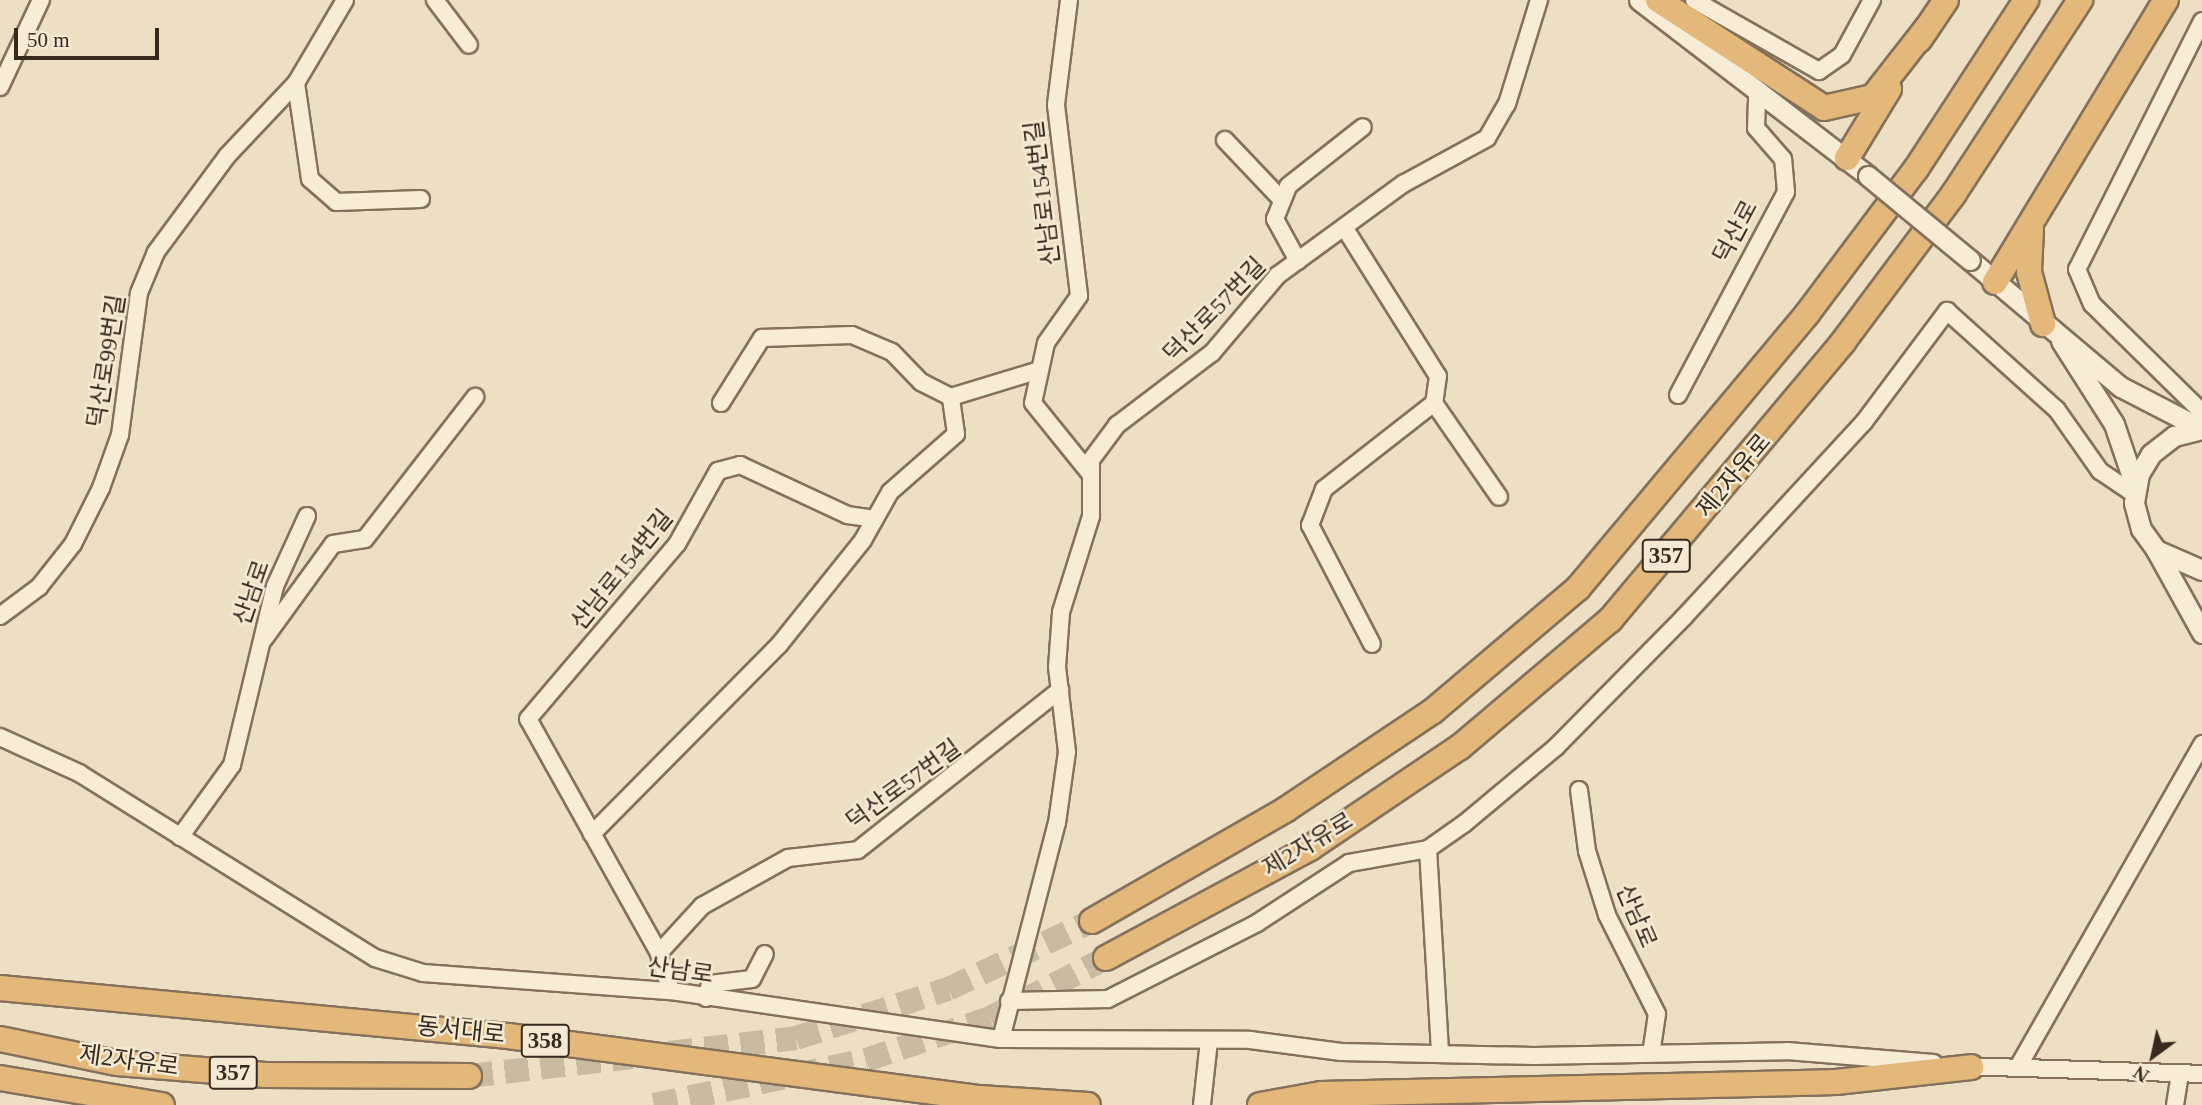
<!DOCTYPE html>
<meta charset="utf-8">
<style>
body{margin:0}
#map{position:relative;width:2202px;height:1105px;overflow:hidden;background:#ecdfc3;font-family:"Times New Roman","Noto Sans KR",serif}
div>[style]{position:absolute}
.trunk-tunnel>*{height:24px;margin-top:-12px;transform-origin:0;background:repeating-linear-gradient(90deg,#c8bba2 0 24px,transparent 0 36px)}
.roads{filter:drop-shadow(2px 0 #85715b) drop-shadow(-2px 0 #85715b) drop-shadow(0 2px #85715b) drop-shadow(0 -2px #85715b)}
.minor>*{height:16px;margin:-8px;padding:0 8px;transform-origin:8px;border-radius:8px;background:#f7edd6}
.tertiary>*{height:19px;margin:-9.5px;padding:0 9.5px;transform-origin:9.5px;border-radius:9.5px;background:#f7edd6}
.trunk>*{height:24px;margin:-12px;padding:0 12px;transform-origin:12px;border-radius:12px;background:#e3b87a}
.bridges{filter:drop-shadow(2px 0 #85715b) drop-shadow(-2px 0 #85715b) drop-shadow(0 2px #85715b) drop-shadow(0 -2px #85715b)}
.tertiary-bridge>*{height:19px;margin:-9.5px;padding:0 9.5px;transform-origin:9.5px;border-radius:9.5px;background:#f7edd6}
span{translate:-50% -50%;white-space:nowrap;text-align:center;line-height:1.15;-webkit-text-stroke:5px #f4e9d2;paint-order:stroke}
.shield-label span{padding:2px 5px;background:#f4e9d2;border:2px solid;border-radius:5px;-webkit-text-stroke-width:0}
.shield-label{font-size:23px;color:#36291e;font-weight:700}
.street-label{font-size:24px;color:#36291e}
.north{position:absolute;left:2118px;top:1021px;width:70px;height:70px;-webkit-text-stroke:5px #f4e9d2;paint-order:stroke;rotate:213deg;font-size:19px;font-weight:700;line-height:28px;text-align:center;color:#36291e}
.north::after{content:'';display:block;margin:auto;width:24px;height:32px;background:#36291e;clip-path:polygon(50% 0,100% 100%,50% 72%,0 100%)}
.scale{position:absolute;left:14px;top:28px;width:145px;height:32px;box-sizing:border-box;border:4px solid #36291e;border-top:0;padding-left:9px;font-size:21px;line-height:24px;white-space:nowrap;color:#36291e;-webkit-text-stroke:5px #f4e9d2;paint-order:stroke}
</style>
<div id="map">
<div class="trunk-tunnel">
<div style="left:669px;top:1053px;width:128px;rotate:-6.7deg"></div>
<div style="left:796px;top:1038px;width:160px;rotate:-17.9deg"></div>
<div style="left:948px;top:989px;width:159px;rotate:-25.3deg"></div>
<div style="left:469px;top:1076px;width:164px;rotate:-6.6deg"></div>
<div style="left:654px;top:1105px;width:217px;rotate:-12deg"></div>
<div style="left:866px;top:1060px;width:131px;rotate:-18.7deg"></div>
<div style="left:990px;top:1018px;width:131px;rotate:-27.3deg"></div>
</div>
<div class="roads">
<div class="minor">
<div style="left:435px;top:0;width:56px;rotate:52.9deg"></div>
<div style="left:1069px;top:0;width:106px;rotate:97.1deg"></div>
<div style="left:1056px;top:105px;width:192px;rotate:83.1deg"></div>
<div style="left:1079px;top:296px;width:57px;rotate:125.1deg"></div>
<div style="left:1046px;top:343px;width:61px;rotate:102.2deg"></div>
<div style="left:1033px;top:403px;width:92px;rotate:51.1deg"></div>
<div style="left:1694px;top:0;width:144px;rotate:29.6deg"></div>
<div style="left:1819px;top:71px;width:28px;rotate:-35deg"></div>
<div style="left:1842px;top:55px;width:63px;rotate:-61.4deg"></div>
<div style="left:2202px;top:21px;width:278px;rotate:116.7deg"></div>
<div style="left:2077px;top:269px;width:38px;rotate:67deg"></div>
<div style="left:2092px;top:304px;width:154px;rotate:44.5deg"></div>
<div style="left:296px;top:83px;width:97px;rotate:81.7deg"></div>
<div style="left:310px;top:179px;width:35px;rotate:41deg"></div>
<div style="left:336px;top:202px;width:85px;rotate:-2deg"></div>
<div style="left:0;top:87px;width:96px;rotate:-64.8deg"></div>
<div style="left:1225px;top:140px;width:83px;rotate:46.5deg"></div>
<div style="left:1344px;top:227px;width:176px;rotate:57.8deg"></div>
<div style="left:1438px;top:376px;width:27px;rotate:98deg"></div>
<div style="left:1434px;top:403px;width:140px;rotate:142deg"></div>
<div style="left:1324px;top:489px;width:39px;rotate:111deg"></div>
<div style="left:1310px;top:525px;width:134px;rotate:62.5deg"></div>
<div style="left:1298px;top:261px;width:48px;rotate:-118.7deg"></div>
<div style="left:1275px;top:219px;width:35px;rotate:-68deg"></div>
<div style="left:1288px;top:186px;width:95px;rotate:-38.2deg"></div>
<div style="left:1678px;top:395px;width:230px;rotate:-62deg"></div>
<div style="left:1786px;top:192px;width:33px;rotate:-95deg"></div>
<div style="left:1783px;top:159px;width:41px;rotate:-131.1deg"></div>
<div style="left:1756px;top:128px;width:37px;rotate:-88deg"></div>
<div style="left:721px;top:403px;width:77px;rotate:-57.8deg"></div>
<div style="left:762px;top:338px;width:90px;rotate:-1.9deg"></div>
<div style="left:852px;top:335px;width:43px;rotate:23deg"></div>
<div style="left:892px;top:352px;width:42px;rotate:46deg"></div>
<div style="left:921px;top:382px;width:34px;rotate:27deg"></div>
<div style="left:1434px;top:403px;width:114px;rotate:55.3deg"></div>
<div style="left:0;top:616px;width:49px;rotate:-36.6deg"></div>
<div style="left:39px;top:587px;width:55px;rotate:-51.7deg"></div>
<div style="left:73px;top:544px;width:63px;rotate:-63.4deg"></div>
<div style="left:101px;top:488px;width:56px;rotate:-70.3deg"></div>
<div style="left:120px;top:435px;width:143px;rotate:-82.4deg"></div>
<div style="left:139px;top:293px;width:44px;rotate:-67.5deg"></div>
<div style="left:156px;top:252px;width:119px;rotate:-53.5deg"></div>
<div style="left:227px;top:156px;width:100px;rotate:-46.6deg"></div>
<div style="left:296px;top:83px;width:96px;rotate:-59.4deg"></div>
<div style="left:264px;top:639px;width:117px;rotate:-54deg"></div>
<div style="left:333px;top:544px;width:32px;rotate:-9deg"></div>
<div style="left:365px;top:539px;width:180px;rotate:-52.2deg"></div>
<div style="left:0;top:737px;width:87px;rotate:24.5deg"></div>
<div style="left:79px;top:773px;width:349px;rotate:32deg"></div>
<div style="left:375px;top:958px;width:50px;rotate:17.4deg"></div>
<div style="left:423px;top:973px;width:249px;rotate:4.2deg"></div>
<div style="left:671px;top:991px;width:333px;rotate:8.3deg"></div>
<div style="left:1001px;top:1039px;width:249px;rotate:0.2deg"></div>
<div style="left:1250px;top:1040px;width:92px;rotate:7.5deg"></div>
<div style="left:1341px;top:1052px;width:193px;rotate:1.2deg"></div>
<div style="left:1534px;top:1056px;width:253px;rotate:-1.1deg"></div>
<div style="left:1787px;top:1051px;width:147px;rotate:4.7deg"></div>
<div style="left:1579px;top:790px;width:62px;rotate:82.5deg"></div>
<div style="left:1587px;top:851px;width:67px;rotate:72.6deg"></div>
<div style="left:1607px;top:915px;width:111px;rotate:63.2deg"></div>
<div style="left:1657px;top:1014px;width:40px;rotate:98.5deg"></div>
<div style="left:592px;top:834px;width:266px;rotate:-45.3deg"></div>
<div style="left:779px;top:645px;width:134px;rotate:-51.3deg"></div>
<div style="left:863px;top:540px;width:55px;rotate:-60.6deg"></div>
<div style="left:890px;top:492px;width:88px;rotate:-41.3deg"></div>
<div style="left:956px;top:434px;width:37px;rotate:-98deg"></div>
<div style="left:951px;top:397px;width:93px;rotate:-16.9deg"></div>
<div style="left:180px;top:837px;width:89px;rotate:-54.2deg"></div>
<div style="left:232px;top:765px;width:184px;rotate:-76.5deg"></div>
<div style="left:275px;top:586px;width:77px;rotate:-65.4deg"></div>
<div style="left:1428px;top:849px;width:204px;rotate:86.6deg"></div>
<div style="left:659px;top:953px;width:64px;rotate:-47.5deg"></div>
<div style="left:702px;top:906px;width:98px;rotate:-29.2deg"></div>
<div style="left:788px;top:858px;width:70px;rotate:-6.5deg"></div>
<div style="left:858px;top:850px;width:258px;rotate:-38.4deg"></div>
<div style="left:671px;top:991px;width:40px;rotate:-108deg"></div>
<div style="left:659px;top:953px;width:268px;rotate:-119.2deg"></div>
<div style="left:528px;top:719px;width:230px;rotate:-49.6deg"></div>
<div style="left:677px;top:544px;width:84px;rotate:-60.7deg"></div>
<div style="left:718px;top:471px;width:23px;rotate:-15deg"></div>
<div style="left:740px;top:465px;width:118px;rotate:25deg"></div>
<div style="left:847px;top:515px;width:28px;rotate:8deg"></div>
<div style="left:706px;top:998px;width:15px;rotate:-74deg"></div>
<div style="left:710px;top:984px;width:42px;rotate:-6.8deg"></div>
<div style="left:752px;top:979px;width:28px;rotate:-63deg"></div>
<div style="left:1009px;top:1001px;width:99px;rotate:-1.2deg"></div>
<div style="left:1108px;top:999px;width:167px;rotate:-27deg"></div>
<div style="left:1257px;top:923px;width:110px;rotate:-33.1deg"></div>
<div style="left:1349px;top:863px;width:80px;rotate:-10deg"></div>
<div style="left:1428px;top:849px;width:45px;rotate:-35.1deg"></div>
<div style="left:1465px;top:823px;width:119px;rotate:-39.9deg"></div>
<div style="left:1556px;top:747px;width:182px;rotate:-45.4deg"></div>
<div style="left:1684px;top:617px;width:265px;rotate:-47.3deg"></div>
<div style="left:1864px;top:422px;width:139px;rotate:-53.2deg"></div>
<div style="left:1947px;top:311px;width:148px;rotate:42deg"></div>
<div style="left:2057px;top:410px;width:75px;rotate:54.8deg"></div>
<div style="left:2100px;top:471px;width:41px;rotate:34.1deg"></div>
<div style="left:1001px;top:1039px;width:223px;rotate:-75.5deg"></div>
<div style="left:1057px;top:823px;width:72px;rotate:-82deg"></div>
<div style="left:1067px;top:752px;width:86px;rotate:-96.7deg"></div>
<div style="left:1057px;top:667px;width:55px;rotate:-85.8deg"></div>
<div style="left:1061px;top:612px;width:101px;rotate:-72.6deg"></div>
<div style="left:1091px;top:516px;width:56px;rotate:-90deg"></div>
<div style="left:1091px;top:460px;width:44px;rotate:-53.4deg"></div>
<div style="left:1117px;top:425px;width:119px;rotate:-37.2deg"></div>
<div style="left:1212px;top:353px;width:102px;rotate:-49.8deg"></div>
<div style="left:1278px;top:275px;width:155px;rotate:-36.1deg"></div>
<div style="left:1403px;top:184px;width:96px;rotate:-28.7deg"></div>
<div style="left:1487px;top:138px;width:39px;rotate:-60deg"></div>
<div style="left:1507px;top:104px;width:109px;rotate:-72.9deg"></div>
<div style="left:1963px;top:1066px;width:239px;rotate:1.9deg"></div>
<div style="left:2018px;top:1067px;width:372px;rotate:-60.3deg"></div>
<div style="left:1202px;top:1105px;width:64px;rotate:-83.8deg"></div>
<div style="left:2175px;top:1105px;width:32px;rotate:-81deg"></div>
</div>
<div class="tertiary">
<div style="left:1639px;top:0;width:289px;rotate:37.5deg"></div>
<div style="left:1970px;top:260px;width:197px;rotate:40.1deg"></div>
<div style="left:2121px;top:387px;width:91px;rotate:27.4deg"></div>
<div style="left:2061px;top:341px;width:98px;rotate:57.4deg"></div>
<div style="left:2114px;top:424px;width:65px;rotate:71.3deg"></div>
<div style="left:2202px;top:429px;width:29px;rotate:166deg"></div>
<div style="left:2174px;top:436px;width:29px;rotate:142deg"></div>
<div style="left:2151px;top:454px;width:23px;rotate:121deg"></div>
<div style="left:2139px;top:474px;width:29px;rotate:100deg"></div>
<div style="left:2134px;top:503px;width:27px;rotate:75deg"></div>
<div style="left:2141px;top:529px;width:26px;rotate:54deg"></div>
<div style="left:2156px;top:550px;width:50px;rotate:23.5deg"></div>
<div style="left:2156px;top:550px;width:95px;rotate:61deg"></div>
</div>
<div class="trunk">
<div style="left:1658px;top:0;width:198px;rotate:33deg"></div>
<div style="left:1824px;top:108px;width:50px;rotate:-12.7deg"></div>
<div style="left:1873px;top:97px;width:88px;rotate:-52deg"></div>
<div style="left:1919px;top:40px;width:48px;rotate:-56deg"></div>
<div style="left:1847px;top:158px;width:81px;rotate:-58.7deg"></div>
<div style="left:2031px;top:229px;width:43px;rotate:92.7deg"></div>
<div style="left:2029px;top:272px;width:54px;rotate:74.9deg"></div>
<div style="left:1995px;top:282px;width:330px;rotate:-58.8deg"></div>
<div style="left:1092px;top:921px;width:223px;rotate:-29.9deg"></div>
<div style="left:1285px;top:810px;width:178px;rotate:-33.8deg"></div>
<div style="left:1433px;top:711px;width:190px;rotate:-40.3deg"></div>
<div style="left:1578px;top:588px;width:357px;rotate:-50.1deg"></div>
<div style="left:1807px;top:314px;width:181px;rotate:-53.1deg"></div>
<div style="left:1916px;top:169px;width:202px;rotate:-56.9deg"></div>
<div style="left:1106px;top:958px;width:232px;rotate:-28.3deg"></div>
<div style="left:1310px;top:848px;width:181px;rotate:-34deg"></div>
<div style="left:1460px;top:747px;width:197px;rotate:-40.3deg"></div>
<div style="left:1610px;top:620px;width:363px;rotate:-50deg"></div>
<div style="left:1843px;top:342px;width:184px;rotate:-53.2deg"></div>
<div style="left:1953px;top:195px;width:233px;rotate:-56.9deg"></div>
<div style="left:0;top:988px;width:510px;rotate:5.4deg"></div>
<div style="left:508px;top:1036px;width:476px;rotate:7.5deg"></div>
<div style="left:980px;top:1098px;width:108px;rotate:3.7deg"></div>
<div style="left:0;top:1039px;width:119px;rotate:11.6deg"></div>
<div style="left:117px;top:1063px;width:149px;rotate:4.6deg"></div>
<div style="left:266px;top:1075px;width:203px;rotate:0.3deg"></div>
<div style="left:0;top:1078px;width:164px;rotate:9.5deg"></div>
<div style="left:1260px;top:1105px;width:62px;rotate:-10.2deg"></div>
<div style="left:1321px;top:1094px;width:515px;rotate:-1.33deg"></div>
<div style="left:1836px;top:1082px;width:136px;rotate:-6.3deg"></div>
</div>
</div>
<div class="bridges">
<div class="tertiary-bridge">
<div style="left:1868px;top:176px;width:132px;rotate:39.5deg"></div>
</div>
</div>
<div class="shield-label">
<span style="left:1666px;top:556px">357</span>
<span style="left:545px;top:1041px">358</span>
<span style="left:233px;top:1073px">357</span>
</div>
<div class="street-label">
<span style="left:1043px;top:193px;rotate:-97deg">산남로154번길</span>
<span style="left:1736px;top:232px;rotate:-62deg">덕산로</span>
<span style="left:1215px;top:310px;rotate:-46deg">덕산로57번길</span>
<span style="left:107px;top:361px;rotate:-81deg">덕산로99번길</span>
<span style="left:1734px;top:476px;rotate:-50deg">제2자유로</span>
<span style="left:622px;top:570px;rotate:-51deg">산남로154번길</span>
<span style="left:252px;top:593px;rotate:-71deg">산남로</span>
<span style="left:904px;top:785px;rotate:-36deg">덕산로57번길</span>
<span style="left:1308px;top:845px;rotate:-31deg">제2자유로</span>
<span style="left:1636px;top:916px;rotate:67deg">산남로</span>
<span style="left:680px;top:971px;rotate:8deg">산남로</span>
<span style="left:461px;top:1031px;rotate:6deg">동서대로</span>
<span style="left:129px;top:1061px;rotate:8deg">제2자유로</span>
</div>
<div class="north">N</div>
<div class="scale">50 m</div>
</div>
